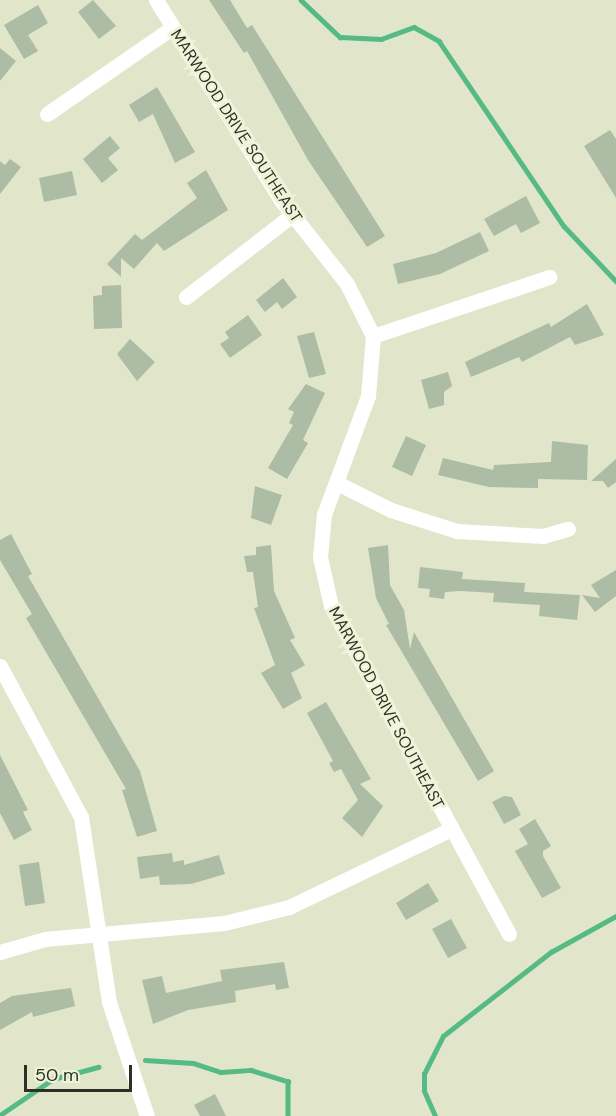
<!DOCTYPE html>
<style>
body{margin:0}
#map{position:relative;width:616px;height:1116px;overflow:hidden;background:#e1e6cb;font-family:"DM Sans",sans-serif}
div>[style]{position:absolute}
.stream>*{height:4.5px;margin:-2.25px;padding:0 2.25px;transform-origin:2.25px;border-radius:2.25px;background:#55ba83}
.building>*{inset:0;background:#acbca5}
.street>*{height:15px;margin:-7.5px;padding:0 7.5px;transform-origin:7.5px;border-radius:7.5px;background:#fff}
span{translate:-50% -50%;white-space:nowrap;text-align:center;line-height:1.15;-webkit-text-stroke:6px #eef4d8;paint-order:stroke}
.street-label{font-size:16px;color:#2e3026}
.scale{position:absolute;left:24px;top:1065px;width:108px;height:27px;box-sizing:border-box;border:3px solid #2e3026;border-top:0;padding-left:8px;font-size:18px;line-height:21px;white-space:nowrap;color:#2e3026;-webkit-text-stroke:4px #eef4d8;paint-order:stroke}
</style>
<div id="map">
<div class="stream">
<div style="left:301px;top:0;width:54px;rotate:43.5deg"></div>
<div style="left:340px;top:37px;width:41px;rotate:2.8deg"></div>
<div style="left:381px;top:39px;width:35px;rotate:-20deg"></div>
<div style="left:414px;top:27px;width:29px;rotate:29deg"></div>
<div style="left:439px;top:41px;width:223px;rotate:56deg"></div>
<div style="left:564px;top:226px;width:76px;rotate:46.6deg"></div>
<div style="left:145px;top:1060px;width:48px;rotate:3.6deg"></div>
<div style="left:193px;top:1063px;width:29px;rotate:18deg"></div>
<div style="left:221px;top:1072px;width:30px;rotate:-4deg"></div>
<div style="left:251px;top:1070px;width:39px;rotate:17deg"></div>
<div style="left:288px;top:1081px;width:35px;rotate:90deg"></div>
<div style="left:0;top:1115px;width:64px;rotate:-34.2deg"></div>
<div style="left:53px;top:1079px;width:47px;rotate:-14.9deg"></div>
<div style="left:435px;top:1116px;width:27px;rotate:-114deg"></div>
<div style="left:424px;top:1091px;width:17px;rotate:-90deg"></div>
<div style="left:424px;top:1074px;width:42px;rotate:-63.4deg"></div>
<div style="left:443px;top:1036px;width:137px;rotate:-37.9deg"></div>
<div style="left:551px;top:952px;width:74px;rotate:-29deg"></div>
</div>
<div class="building">
<div style="clip-path:polygon(93px 0,116px 26px,99px 39px,78px 12px)"></div>
<div style="clip-path:polygon(209px 0,230px 0,247px 28px,252px 25px,385px 236px,367px 247px,308px 160px,247px 51px,244px 53px)"></div>
<div style="clip-path:polygon(38px 5px,48px 23px,28px 35px,38px 51px,24px 59px,4px 25px)"></div>
<div style="clip-path:polygon(0 48px,16px 61px,0 81px)"></div>
<div style="clip-path:polygon(157px 87px,195px 152px,175px 163px,153px 114px,139px 122px,129px 105px)"></div>
<div style="clip-path:polygon(610px 130px,616px 139px,616px 198px,584px 146px)"></div>
<div style="clip-path:polygon(110px 136px,120px 148px,108px 158px,118px 170px,102px 183px,83px 159px)"></div>
<div style="clip-path:polygon(10px 159px,21px 167px,0 194px,0 161px,5px 165px)"></div>
<div style="clip-path:polygon(206px 170px,228px 210px,164px 251px,157px 243px,134px 269px,121px 258px,121px 277px,107px 264px,135px 234px,142px 240px,197px 198px,187px 183px)"></div>
<div style="clip-path:polygon(72px 171px,77px 195px,44px 202px,39px 178px)"></div>
<div style="clip-path:polygon(526px 196px,540px 223px,521px 233px,516px 224px,494px 236px,484px 219px)"></div>
<div style="clip-path:polygon(480px 232px,489px 251px,440px 274px,398px 284px,393px 264px,436px 253px)"></div>
<div style="clip-path:polygon(283px 278px,297px 297px,282px 309px,277px 302px,265px 312px,256px 300px)"></div>
<div style="clip-path:polygon(121px 285px,122px 328px,94px 329px,93px 296px,102px 295px,102px 286px)"></div>
<div style="clip-path:polygon(587px 304px,604px 335px,575px 345px,570px 337px,522px 362px,519px 357px,471px 377px,465px 362px,549px 323px,551px 327px)"></div>
<div style="clip-path:polygon(248px 315px,262px 335px,230px 358px,220px 344px,229px 338px,225px 332px)"></div>
<div style="clip-path:polygon(314px 332px,326px 374px,309px 378px,297px 336px)"></div>
<div style="clip-path:polygon(130px 339px,155px 362px,137px 381px,117px 354px)"></div>
<div style="clip-path:polygon(448px 372px,452px 386px,444px 392px,444px 405px,429px 409px,421px 380px)"></div>
<div style="clip-path:polygon(306px 384px,325px 393px,303px 440px,308px 443px,287px 479px,268px 468px,293px 425px,289px 423px,294px 412px,288px 409px)"></div>
<div style="clip-path:polygon(406px 436px,426px 445px,412px 476px,392px 467px)"></div>
<div style="clip-path:polygon(552px 441px,588px 445px,587px 480px,538px 479px,538px 488px,489px 487px,438px 475px,443px 458px,493px 470px,494px 465px,551px 462px)"></div>
<div style="clip-path:polygon(616px 459px,616px 482px,608px 488px,603px 481px,591px 481px)"></div>
<div style="clip-path:polygon(255px 486px,282px 495px,271px 525px,251px 518px)"></div>
<div style="clip-path:polygon(11px 534px,32px 574px,28px 576px,140px 771px,157px 831px,137px 837px,122px 790px,126px 789px,26px 618px,32px 614px,0 560px,0 540px)"></div>
<div style="clip-path:polygon(271px 545px,274px 591px,295px 638px,290px 640px,305px 665px,291px 673px,302px 698px,283px 709px,261px 673px,275px 665px,254px 608px,258px 607px,253px 572px,247px 572px,244px 556px,256px 555px,256px 547px)"></div>
<div style="clip-path:polygon(388px 545px,390px 585px,404px 610px,410px 649px,414px 632px,494px 771px,478px 781px,386px 625px,389px 624px,376px 598px,368px 548px)"></div>
<div style="clip-path:polygon(420px 567px,463px 572px,462px 579px,525px 583px,524px 592px,580px 595px,577px 620px,539px 616px,540px 605px,493px 602px,494px 593px,461px 591px,445px 592px,444px 599px,429px 597px,430px 589px,418px 588px)"></div>
<div style="clip-path:polygon(616px 570px,616px 596px,595px 612px,582px 595px,600px 598px,591px 585px)"></div>
<div style="clip-path:polygon(326px 702px,371px 779px,360px 784px,383px 806px,362px 837px,342px 818px,358px 800px,341px 769px,334px 772px,329px 763px,333px 761px,307px 713px)"></div>
<div style="clip-path:polygon(0 755px,28px 810px,23px 812px,32px 830px,14px 840px,0 813px)"></div>
<div style="clip-path:polygon(504px 796px,512px 797px,521px 815px,504px 824px,492px 802px)"></div>
<div style="clip-path:polygon(535px 819px,551px 846px,543px 851px,543px 856px,561px 888px,542px 898px,515px 851px,528px 844px,519px 829px)"></div>
<div style="clip-path:polygon(172px 853px,173px 862px,184px 860px,184px 865px,219px 855px,225px 874px,191px 884px,160px 885px,159px 876px,140px 879px,137px 857px)"></div>
<div style="clip-path:polygon(39px 862px,45px 903px,25px 906px,19px 865px)"></div>
<div style="clip-path:polygon(428px 883px,439px 901px,406px 920px,396px 903px)"></div>
<div style="clip-path:polygon(451px 919px,467px 948px,448px 958px,432px 929px)"></div>
<div style="clip-path:polygon(284px 962px,289px 988px,276px 990px,275px 984px,235px 991px,236px 1002px,188px 1010px,153px 1024px,142px 980px,162px 976px,166px 993px,222px 981px,220px 970px)"></div>
<div style="clip-path:polygon(71px 988px,75px 1006px,33px 1017px,32px 1012px,0 1030px,0 1003px,12px 996px)"></div>
<div style="clip-path:polygon(215px 1094px,226px 1116px,200px 1116px,194px 1105px)"></div>
</div>
<div class="street">
<div style="left:156px;top:0;width:236px;rotate:58deg"></div>
<div style="left:281px;top:200px;width:107px;rotate:51.8deg"></div>
<div style="left:347px;top:284px;width:58px;rotate:63.4deg"></div>
<div style="left:373px;top:336px;width:60px;rotate:94.8deg"></div>
<div style="left:368px;top:396px;width:126px;rotate:110.4deg"></div>
<div style="left:324px;top:514px;width:43px;rotate:95.3deg"></div>
<div style="left:320px;top:557px;width:50px;rotate:77.3deg"></div>
<div style="left:331px;top:606px;width:373px;rotate:61.5deg"></div>
<div style="left:47px;top:114px;width:153px;rotate:-34.6deg"></div>
<div style="left:186px;top:297px;width:134px;rotate:-37.7deg"></div>
<div style="left:373px;top:336px;width:186px;rotate:-18.5deg"></div>
<div style="left:339px;top:484px;width:58px;rotate:26.6deg"></div>
<div style="left:391px;top:510px;width:69px;rotate:17.7deg"></div>
<div style="left:457px;top:531px;width:86px;rotate:3.3deg"></div>
<div style="left:543px;top:536px;width:26px;rotate:-16deg"></div>
<div style="left:0;top:666px;width:171px;rotate:61.8deg"></div>
<div style="left:81px;top:817px;width:187px;rotate:81.4deg"></div>
<div style="left:109px;top:1002px;width:120px;rotate:71.6deg"></div>
<div style="left:0;top:952px;width:47px;rotate:-16.1deg"></div>
<div style="left:45px;top:939px;width:180px;rotate:-5.1deg"></div>
<div style="left:224px;top:923px;width:67px;rotate:-13.8deg"></div>
<div style="left:289px;top:907px;width:180px;rotate:-25.7deg"></div>
</div>
<div class="street-label">
<span style="left:236px;top:126px;rotate:57deg">MARWOOD DRIVE SOUTHEAST</span>
<span style="left:386px;top:708px;rotate:62deg">MARWOOD DRIVE SOUTHEAST</span>
</div>
<div class="scale">50 m</div>
</div>
